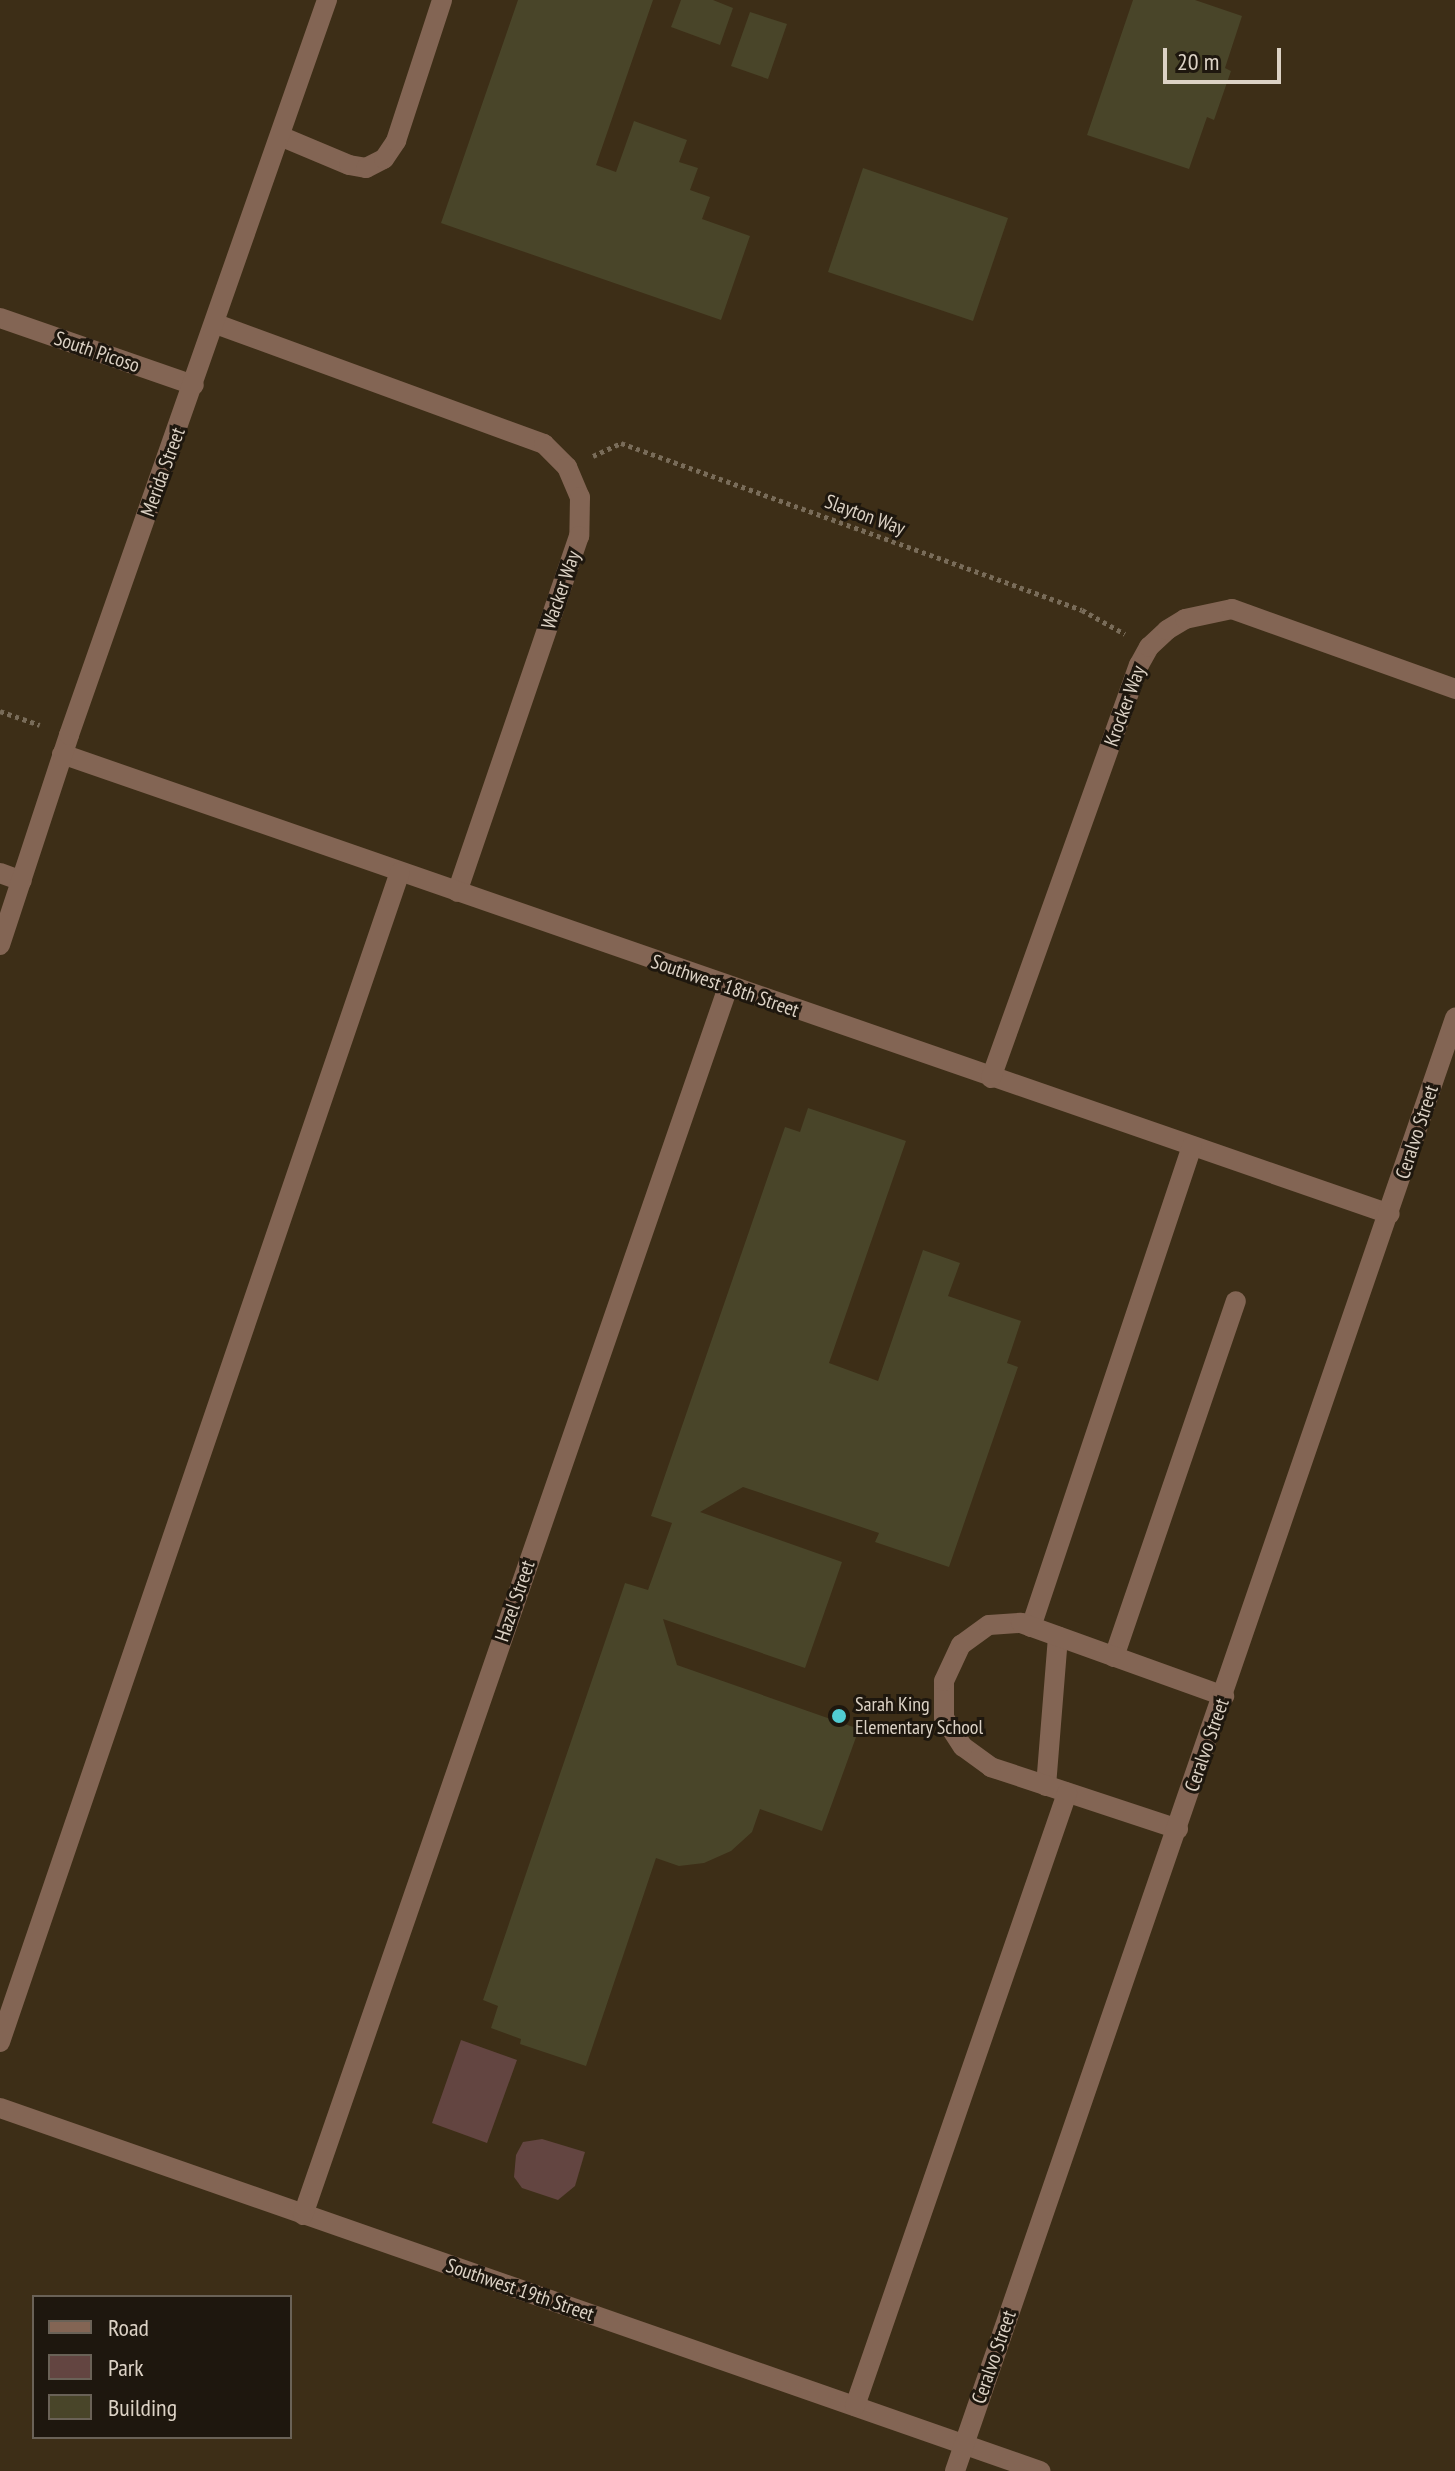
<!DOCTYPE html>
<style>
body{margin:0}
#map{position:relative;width:1455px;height:2471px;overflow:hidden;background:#3d2e17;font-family:"PT Sans Narrow",sans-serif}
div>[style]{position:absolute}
.green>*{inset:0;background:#634541}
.building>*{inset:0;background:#494529}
.path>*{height:5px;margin-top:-2.5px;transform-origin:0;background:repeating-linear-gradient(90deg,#796c59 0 4px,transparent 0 8px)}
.minor>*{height:20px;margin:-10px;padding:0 10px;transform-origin:10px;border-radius:10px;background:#836554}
.dots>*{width:22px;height:22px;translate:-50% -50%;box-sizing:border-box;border:4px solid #1e170e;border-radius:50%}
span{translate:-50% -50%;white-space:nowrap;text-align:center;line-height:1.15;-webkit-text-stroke:6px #1e170e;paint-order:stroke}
.street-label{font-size:20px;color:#dcd2c5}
.poi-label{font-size:20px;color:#dcd2c5}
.left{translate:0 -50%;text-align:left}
.legend{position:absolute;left:32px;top:2295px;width:260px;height:144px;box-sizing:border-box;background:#1e170e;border:2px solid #6a6257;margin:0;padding:10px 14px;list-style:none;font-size:24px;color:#dcd2c5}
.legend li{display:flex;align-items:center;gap:16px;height:40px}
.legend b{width:40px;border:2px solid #6a6257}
.scale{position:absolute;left:1163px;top:48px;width:118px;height:36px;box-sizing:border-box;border:4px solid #dcd2c5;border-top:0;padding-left:10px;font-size:24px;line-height:28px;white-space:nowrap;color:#dcd2c5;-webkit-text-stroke:6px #1e170e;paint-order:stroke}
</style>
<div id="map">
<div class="green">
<div style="clip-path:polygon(461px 2040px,517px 2060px,487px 2143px,432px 2123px)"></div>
<div style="clip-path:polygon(542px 2139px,585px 2152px,575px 2186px,558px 2200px,522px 2188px,514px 2177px,516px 2155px,523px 2142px)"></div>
</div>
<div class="building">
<div style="clip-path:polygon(518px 0,653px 0,596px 165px,616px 172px,634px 121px,687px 140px,679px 162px,698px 168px,690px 190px,710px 197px,702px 219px,750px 236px,721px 320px,441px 223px)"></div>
<div style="clip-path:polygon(681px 0,713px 0,733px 8px,720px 45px,671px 27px)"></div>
<div style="clip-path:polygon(1133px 0,1195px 0,1242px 16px,1225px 68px,1231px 71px,1214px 120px,1207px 117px,1189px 169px,1087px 135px)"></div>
<div style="clip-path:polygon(750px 12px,787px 24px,768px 79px,731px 66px)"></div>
<div style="clip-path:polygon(863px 168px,1008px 218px,973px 321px,828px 272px)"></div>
<div style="clip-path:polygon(808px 1108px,906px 1141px,829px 1363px,878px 1381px,923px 1250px,960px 1263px,948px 1296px,1021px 1321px,1007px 1363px,1018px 1367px,949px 1567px,875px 1542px,879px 1533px,743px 1487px,700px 1512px,842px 1562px,805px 1668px,663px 1619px,677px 1665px,859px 1729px,822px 1831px,760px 1809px,752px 1832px,731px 1851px,704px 1863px,679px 1866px,656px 1858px,586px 2066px,520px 2044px,521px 2039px,491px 2028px,498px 2006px,483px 2000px,625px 1583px,648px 1590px,672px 1523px,651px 1516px,785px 1127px,800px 1132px)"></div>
</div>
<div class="path">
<div style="left:593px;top:456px;width:31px;rotate:-25deg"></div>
<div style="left:621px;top:443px;width:490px;rotate:19.9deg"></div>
<div style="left:1082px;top:610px;width:49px;rotate:29.2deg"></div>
<div style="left:0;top:711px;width:42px;rotate:19.3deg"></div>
</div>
<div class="minor">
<div style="left:280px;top:136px;width:75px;rotate:22.8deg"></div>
<div style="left:349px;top:165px;width:17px;rotate:10deg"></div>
<div style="left:366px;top:168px;width:20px;rotate:-27deg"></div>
<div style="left:384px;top:159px;width:22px;rotate:-56deg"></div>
<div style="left:396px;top:141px;width:148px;rotate:-71.9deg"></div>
<div style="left:0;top:318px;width:205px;rotate:19.1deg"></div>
<div style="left:216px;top:324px;width:349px;rotate:20.1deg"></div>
<div style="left:544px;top:444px;width:33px;rotate:45deg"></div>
<div style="left:567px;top:467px;width:33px;rotate:67deg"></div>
<div style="left:580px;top:497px;width:39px;rotate:91deg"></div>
<div style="left:579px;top:536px;width:376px;rotate:108.9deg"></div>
<div style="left:62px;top:754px;width:1405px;rotate:19.11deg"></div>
<div style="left:0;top:873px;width:23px;rotate:20deg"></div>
<div style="left:0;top:945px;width:221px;rotate:-71.8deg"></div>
<div style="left:69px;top:735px;width:779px;rotate:-70.66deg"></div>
<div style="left:991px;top:1078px;width:439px;rotate:-70.3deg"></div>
<div style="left:1139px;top:665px;width:21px;rotate:-61deg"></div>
<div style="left:1149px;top:647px;width:25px;rotate:-43deg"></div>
<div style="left:1167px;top:630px;width:21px;rotate:-31deg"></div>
<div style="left:1185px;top:619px;width:48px;rotate:-12deg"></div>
<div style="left:1232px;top:609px;width:237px;rotate:19.7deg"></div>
<div style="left:1031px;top:1627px;width:507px;rotate:-71.49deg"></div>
<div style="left:1114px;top:1657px;width:376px;rotate:-71.1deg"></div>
<div style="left:1046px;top:1786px;width:150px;rotate:-85.4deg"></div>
<div style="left:1178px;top:1829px;width:197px;rotate:-161.7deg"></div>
<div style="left:991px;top:1767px;width:34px;rotate:-144deg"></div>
<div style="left:963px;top:1747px;width:35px;rotate:-123deg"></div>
<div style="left:944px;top:1718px;width:37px;rotate:-90deg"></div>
<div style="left:944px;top:1681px;width:40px;rotate:-65deg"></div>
<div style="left:961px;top:1645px;width:34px;rotate:-36deg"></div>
<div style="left:989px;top:1625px;width:32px;rotate:-4deg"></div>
<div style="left:1021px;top:1623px;width:216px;rotate:19.8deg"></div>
<div style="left:0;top:2042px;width:1236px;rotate:-71.13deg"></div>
<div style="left:0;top:2108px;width:1102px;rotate:19.24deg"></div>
<div style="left:303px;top:2215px;width:1299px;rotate:-70.91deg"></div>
<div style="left:855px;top:2406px;width:649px;rotate:-70.92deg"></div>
<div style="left:955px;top:2471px;width:1537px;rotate:-71.01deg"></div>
</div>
<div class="dots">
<div style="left:839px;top:1716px;background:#51ccd3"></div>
</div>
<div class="street-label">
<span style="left:97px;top:352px;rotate:19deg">South Picoso</span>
<span style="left:163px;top:472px;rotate:-70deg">Merida Street</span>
<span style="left:865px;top:515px;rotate:20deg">Slayton Way</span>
<span style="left:561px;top:590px;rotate:-71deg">Wacker Way</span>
<span style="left:1125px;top:706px;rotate:-70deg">Krocker Way</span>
<span style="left:725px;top:986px;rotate:19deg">Southwest 18th Street</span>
<span style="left:1417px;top:1132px;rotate:-72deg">Ceralvo Street</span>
<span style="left:515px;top:1601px;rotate:-71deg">Hazel Street</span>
<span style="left:1207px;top:1745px;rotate:-71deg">Ceralvo Street</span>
<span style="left:520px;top:2290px;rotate:19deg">Southwest 19th Street</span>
<span style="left:994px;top:2357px;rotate:-71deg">Ceralvo Street</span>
</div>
<div class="poi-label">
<span class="left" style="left:855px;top:1716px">Sarah King<br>Elementary School</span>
</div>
<ul class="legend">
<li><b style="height:10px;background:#836554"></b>Road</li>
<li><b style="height:22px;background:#634541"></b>Park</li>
<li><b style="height:22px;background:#494529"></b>Building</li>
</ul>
<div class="scale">20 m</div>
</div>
